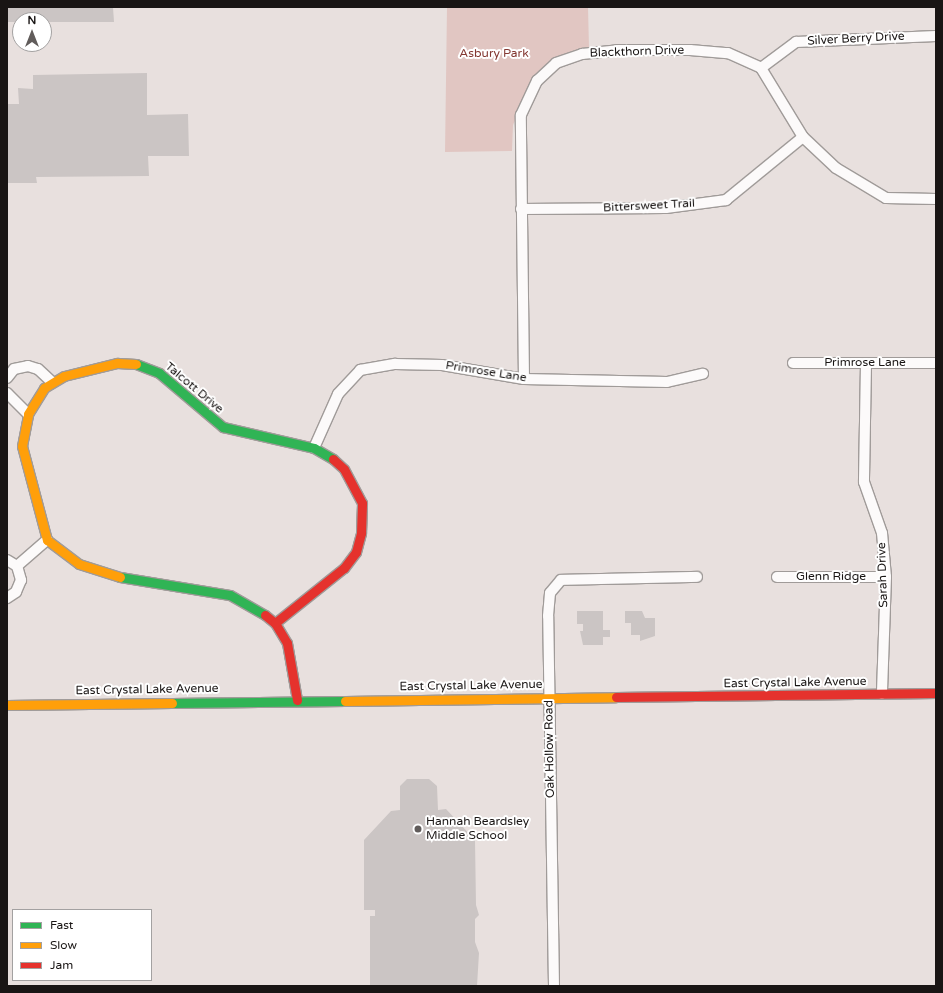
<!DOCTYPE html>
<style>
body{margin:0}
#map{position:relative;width:943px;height:993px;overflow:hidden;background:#e8e0de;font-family:"Varela Round",sans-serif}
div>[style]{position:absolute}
.green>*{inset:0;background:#e1c6c2}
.building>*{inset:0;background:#cbc5c4}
.roads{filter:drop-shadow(1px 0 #a09b99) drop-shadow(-1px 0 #a09b99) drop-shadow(0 1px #a09b99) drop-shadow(0 -1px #a09b99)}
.street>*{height:10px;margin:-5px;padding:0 5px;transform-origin:5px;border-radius:5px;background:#fcfafa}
.fast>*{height:9px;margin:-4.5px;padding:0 4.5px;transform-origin:4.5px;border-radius:4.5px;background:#30b455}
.slow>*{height:9px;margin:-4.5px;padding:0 4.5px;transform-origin:4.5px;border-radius:4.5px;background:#ff9f0a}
.jam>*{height:9px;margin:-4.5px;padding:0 4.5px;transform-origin:4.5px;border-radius:4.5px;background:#e5322d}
.dots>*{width:11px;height:11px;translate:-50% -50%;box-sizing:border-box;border:2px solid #fff;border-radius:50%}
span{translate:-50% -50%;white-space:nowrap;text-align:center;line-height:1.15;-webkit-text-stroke:4px #fff;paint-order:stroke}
.street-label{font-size:12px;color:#191514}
.park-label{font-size:12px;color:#843832}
.poi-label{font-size:12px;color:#191514}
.left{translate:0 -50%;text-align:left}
.frame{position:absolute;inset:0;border:8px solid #191514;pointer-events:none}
.legend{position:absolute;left:12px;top:909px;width:140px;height:72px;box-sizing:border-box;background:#fff;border:1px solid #a3a1a1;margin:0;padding:5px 7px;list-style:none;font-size:12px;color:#191514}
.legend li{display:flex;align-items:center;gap:8px;height:20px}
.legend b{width:20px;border:1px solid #a3a1a1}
.north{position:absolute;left:12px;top:12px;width:40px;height:40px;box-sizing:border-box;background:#fff;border:1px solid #a3a1a1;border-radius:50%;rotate:0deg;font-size:11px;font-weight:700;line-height:16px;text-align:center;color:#191514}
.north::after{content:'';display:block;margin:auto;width:14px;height:18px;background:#615c5b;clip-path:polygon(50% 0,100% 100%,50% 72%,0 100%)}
</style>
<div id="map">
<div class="green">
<div style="clip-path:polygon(447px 7px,588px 7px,589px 48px,554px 60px,533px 78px,513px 125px,512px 151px,445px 152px)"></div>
</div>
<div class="building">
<div style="clip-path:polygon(7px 7px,113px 7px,114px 22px,7px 22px)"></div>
<div style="clip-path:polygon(147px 73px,147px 115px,188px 114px,189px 156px,148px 156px,149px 176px,36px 177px,37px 183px,7px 183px,7px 104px,19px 104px,18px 88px,33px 89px,33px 75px)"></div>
<div style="clip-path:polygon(577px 611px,603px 611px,603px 630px,610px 630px,610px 637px,603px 637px,603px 645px,583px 645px,580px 631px,583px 631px,583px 624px,577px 624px)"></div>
<div style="clip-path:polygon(625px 611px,642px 611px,645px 618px,655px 618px,655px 636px,640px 641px,640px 635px,631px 635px,631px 623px,625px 623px)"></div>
<div style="clip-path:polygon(407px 779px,429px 779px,437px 786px,438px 810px,446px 809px,475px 840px,476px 905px,479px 915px,475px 919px,475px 942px,479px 953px,477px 986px,370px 986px,370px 916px,375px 916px,375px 910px,364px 910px,364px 840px,391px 811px,400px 810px,400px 786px)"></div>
</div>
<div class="roads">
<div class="street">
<div style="left:761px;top:68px;width:44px;rotate:-36.6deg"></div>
<div style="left:796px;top:42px;width:140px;rotate:-2.5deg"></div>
<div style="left:521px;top:209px;width:145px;rotate:-0.4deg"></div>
<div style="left:666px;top:208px;width:61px;rotate:-7.6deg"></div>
<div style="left:726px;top:200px;width:99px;rotate:-39.3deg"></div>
<div style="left:793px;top:363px;width:143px"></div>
<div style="left:866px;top:364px;width:118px;rotate:91deg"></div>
<div style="left:864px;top:482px;width:54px;rotate:70.6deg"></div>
<div style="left:882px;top:533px;width:44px;rotate:84.8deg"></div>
<div style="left:886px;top:577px;width:117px;rotate:92deg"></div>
<div style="left:7px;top:378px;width:11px;rotate:-52deg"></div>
<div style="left:14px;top:369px;width:14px;rotate:-12deg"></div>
<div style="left:28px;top:366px;width:10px;rotate:17deg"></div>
<div style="left:38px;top:369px;width:18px;rotate:43deg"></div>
<div style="left:524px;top:379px;width:264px;rotate:-90.7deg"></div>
<div style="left:521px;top:115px;width:38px;rotate:-65deg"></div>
<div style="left:537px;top:81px;width:26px;rotate:-43deg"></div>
<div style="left:556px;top:63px;width:28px;rotate:-19deg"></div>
<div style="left:582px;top:54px;width:36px;rotate:-6deg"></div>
<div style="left:618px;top:50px;width:72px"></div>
<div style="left:690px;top:50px;width:38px;rotate:5deg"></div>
<div style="left:728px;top:53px;width:36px;rotate:24deg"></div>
<div style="left:761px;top:68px;width:81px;rotate:58.7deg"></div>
<div style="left:803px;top:137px;width:45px;rotate:43.2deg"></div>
<div style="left:836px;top:168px;width:58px;rotate:31deg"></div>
<div style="left:886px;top:198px;width:50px;rotate:1.1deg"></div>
<div style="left:7px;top:393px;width:30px;rotate:45deg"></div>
<div style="left:314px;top:448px;width:59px;rotate:-66deg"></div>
<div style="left:338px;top:394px;width:33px;rotate:-47deg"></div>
<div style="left:360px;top:370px;width:36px;rotate:-10deg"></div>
<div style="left:395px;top:364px;width:47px;rotate:1.2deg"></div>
<div style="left:442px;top:365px;width:83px;rotate:9.7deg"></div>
<div style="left:524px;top:379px;width:143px;rotate:1.2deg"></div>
<div style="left:667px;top:382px;width:37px;rotate:-13deg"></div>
<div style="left:7px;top:560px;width:12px;rotate:31deg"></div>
<div style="left:17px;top:566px;width:15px;rotate:74deg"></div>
<div style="left:21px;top:580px;width:13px;rotate:113deg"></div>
<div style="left:16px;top:592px;width:11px;rotate:146deg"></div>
<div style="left:17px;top:566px;width:40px;rotate:-41deg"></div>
<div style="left:777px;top:577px;width:109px"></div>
<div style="left:554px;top:986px;width:370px;rotate:-90.9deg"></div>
<div style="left:548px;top:616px;width:23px;rotate:-85deg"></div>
<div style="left:550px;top:593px;width:17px;rotate:-50deg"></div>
<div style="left:561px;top:580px;width:136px;rotate:-1.3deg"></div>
</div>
<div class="fast">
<div style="left:136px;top:364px;width:25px;rotate:21deg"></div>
<div style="left:159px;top:373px;width:84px;rotate:40.2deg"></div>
<div style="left:223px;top:427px;width:93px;rotate:13deg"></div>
<div style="left:314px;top:448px;width:22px;rotate:30deg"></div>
<div style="left:120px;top:577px;width:111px;rotate:9.3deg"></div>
<div style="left:230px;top:595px;width:40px;rotate:29.7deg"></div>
<div style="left:172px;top:703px;width:173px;rotate:-0.7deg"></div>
</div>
<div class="slow">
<div style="left:120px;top:577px;width:43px;rotate:-162.4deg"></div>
<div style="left:79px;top:564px;width:40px;rotate:-143deg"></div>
<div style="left:47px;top:540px;width:97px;rotate:-104.9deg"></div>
<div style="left:22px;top:446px;width:33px;rotate:-79deg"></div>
<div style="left:28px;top:414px;width:31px;rotate:-58deg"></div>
<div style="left:44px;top:388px;width:23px;rotate:-31deg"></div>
<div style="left:64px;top:376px;width:55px;rotate:-13.8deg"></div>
<div style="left:117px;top:363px;width:19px;rotate:3deg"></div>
<div style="left:345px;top:701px;width:271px;rotate:-0.8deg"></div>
<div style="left:7px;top:705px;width:165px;rotate:-0.7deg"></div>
</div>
<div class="jam">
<div style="left:265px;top:615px;width:13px;rotate:39deg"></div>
<div style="left:275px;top:623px;width:23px;rotate:59deg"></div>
<div style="left:287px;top:643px;width:58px;rotate:80deg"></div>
<div style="left:275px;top:623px;width:88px;rotate:-38.6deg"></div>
<div style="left:344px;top:568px;width:20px;rotate:-53deg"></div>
<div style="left:356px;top:552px;width:20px;rotate:-75deg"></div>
<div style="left:361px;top:533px;width:30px;rotate:-88deg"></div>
<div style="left:362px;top:503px;width:38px;rotate:-118deg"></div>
<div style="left:344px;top:469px;width:15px;rotate:-138deg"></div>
<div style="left:616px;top:697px;width:320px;rotate:-0.7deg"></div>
</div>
</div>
<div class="dots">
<div style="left:418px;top:829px;background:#615c5b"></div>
</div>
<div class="street-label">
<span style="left:856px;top:39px;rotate:-3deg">Silver Berry Drive</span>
<span style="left:637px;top:52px;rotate:-2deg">Blackthorn Drive</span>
<span style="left:649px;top:206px;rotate:-3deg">Bittersweet Trail</span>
<span style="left:865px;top:363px">Primrose Lane</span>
<span style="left:486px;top:372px;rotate:9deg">Primrose Lane</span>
<span style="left:194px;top:388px;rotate:40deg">Talcott Drive</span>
<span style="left:883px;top:575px;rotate:-92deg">Sarah Drive</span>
<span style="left:831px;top:577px">Glenn Ridge</span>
<span style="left:795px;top:683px;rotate:-1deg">East Crystal Lake Avenue</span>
<span style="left:471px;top:686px;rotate:-1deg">East Crystal Lake Avenue</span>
<span style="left:147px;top:690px;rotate:-1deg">East Crystal Lake Avenue</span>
<span style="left:550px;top:749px;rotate:-91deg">Oak Hollow Road</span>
</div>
<div class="park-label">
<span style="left:494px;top:54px">Asbury Park</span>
</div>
<div class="poi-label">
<span class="left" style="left:426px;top:829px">Hannah Beardsley<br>Middle School</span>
</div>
<div class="frame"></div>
<ul class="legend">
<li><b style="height:5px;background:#30b455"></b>Fast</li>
<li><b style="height:5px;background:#ff9f0a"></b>Slow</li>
<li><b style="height:5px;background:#e5322d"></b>Jam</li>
</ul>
<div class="north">N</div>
</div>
